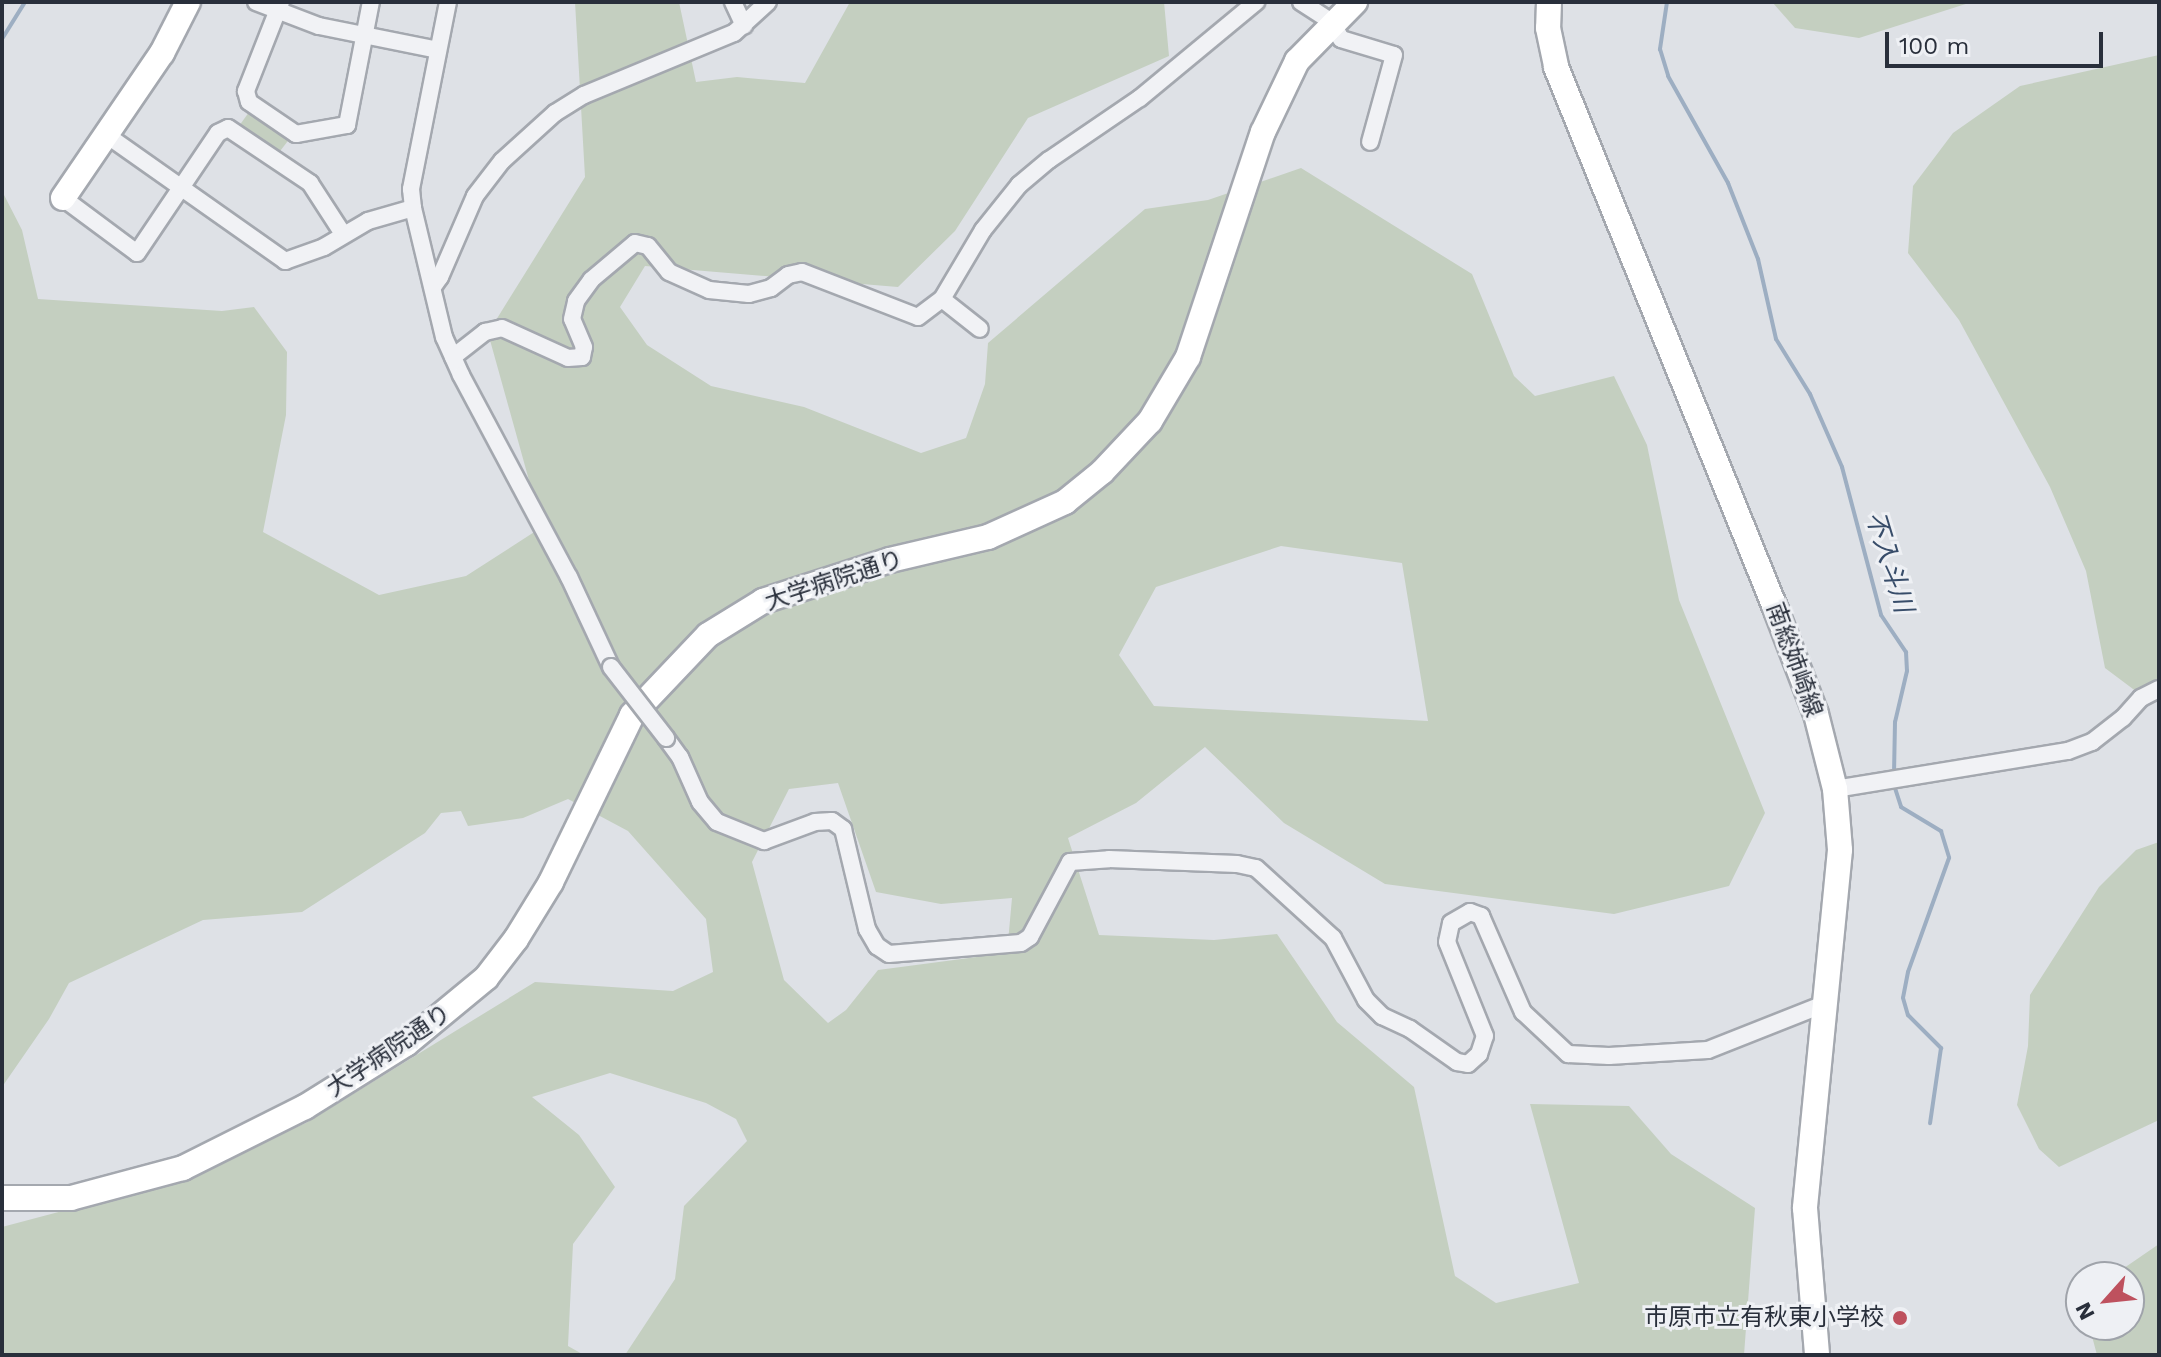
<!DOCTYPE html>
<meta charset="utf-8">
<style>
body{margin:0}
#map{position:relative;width:2161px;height:1357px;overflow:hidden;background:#dee1e6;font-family:"Work Sans","Noto Sans JP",sans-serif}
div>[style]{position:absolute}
.green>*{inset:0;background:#c4cfc0}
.stream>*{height:4px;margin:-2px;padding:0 2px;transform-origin:2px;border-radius:2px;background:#9daec2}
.roads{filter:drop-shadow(2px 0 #a4a8af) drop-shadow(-2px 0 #a4a8af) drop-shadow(0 2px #a4a8af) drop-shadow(0 -2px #a4a8af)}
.street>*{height:16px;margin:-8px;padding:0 8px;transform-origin:8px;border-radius:8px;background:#f1f2f5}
.secondary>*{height:24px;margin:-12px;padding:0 12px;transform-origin:12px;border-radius:12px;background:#fff}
.bridges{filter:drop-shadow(2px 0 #a4a8af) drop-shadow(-2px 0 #a4a8af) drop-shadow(0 2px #a4a8af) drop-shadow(0 -2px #a4a8af)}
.street-bridge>*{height:16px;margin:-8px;padding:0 8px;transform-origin:8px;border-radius:8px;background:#f1f2f5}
.dots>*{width:22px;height:22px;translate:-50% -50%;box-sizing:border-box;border:4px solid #eef0f4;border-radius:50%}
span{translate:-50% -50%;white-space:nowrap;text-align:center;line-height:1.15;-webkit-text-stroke:6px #eef0f4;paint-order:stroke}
.street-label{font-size:24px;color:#292f3b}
.poi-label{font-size:24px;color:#292f3b}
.right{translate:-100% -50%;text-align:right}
.water-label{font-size:26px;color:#384d6a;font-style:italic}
.frame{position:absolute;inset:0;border:4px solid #292f3b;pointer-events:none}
.north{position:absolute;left:2065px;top:1261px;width:80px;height:80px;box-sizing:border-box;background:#eef0f4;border:2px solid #9fa3aa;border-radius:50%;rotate:243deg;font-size:22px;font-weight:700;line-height:32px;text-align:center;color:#292f3b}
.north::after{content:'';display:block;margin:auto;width:28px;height:36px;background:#be515e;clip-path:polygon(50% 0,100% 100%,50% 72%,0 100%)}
.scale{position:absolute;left:1885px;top:32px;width:218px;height:36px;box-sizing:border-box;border:4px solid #292f3b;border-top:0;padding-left:10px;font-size:24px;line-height:28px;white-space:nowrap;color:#292f3b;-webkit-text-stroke:6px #eef0f4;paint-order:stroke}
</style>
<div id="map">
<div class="green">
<div style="clip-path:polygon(evenodd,575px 2px,679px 2px,696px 82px,737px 77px,805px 83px,850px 2px,1164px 2px,1169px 56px,1028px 118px,955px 231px,898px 287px,645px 266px,620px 307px,647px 345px,711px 386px,804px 407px,921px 453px,966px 438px,985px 384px,988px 343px,1145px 209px,1208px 200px,1301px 168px,1472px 274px,1514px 376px,1535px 396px,1614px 376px,1647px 445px,1679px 600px,1765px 813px,1729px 886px,1614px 914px,1385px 884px,1284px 823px,1205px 747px,1136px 803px,1068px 838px,1099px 935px,1214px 940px,1277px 934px,1337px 1022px,1414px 1087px,1455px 1276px,1496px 1303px,1579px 1283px,1530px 1104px,1629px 1106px,1671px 1154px,1755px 1208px,1744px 1355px,625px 1355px,675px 1279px,684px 1206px,747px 1141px,736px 1119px,706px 1103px,610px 1073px,532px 1097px,579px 1135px,615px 1187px,573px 1244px,568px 1346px,584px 1355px,2px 1355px,2px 1227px,168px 1183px,306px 1123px,535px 982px,673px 991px,713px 972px,706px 919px,628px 831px,568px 799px,523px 818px,468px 826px,461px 811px,441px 813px,425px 833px,302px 912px,203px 920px,69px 983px,49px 1019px,2px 1087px,2px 191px,22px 230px,38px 299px,222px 311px,254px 307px,287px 352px,286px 415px,263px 532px,379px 595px,466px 576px,542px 527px,488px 333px,585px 177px,575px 2px,1281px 546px,1402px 563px,1428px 721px,1154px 706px,1119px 655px,1156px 587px,1281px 546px,575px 2px,838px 783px,876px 892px,941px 904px,1012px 898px,1007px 953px,878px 970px,846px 1010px,828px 1023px,784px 980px,752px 862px,789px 789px,838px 783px)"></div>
<div style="clip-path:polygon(1972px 2px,1859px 38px,1795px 28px,1773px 3px)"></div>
<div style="clip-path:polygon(2159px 55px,2159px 688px,2137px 692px,2105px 668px,2086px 571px,2050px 487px,1959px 320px,1908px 253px,1913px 186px,1953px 133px,2020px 86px)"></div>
<div style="clip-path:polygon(252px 108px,291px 137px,277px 155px,239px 126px)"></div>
<div style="clip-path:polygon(2159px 842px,2159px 1120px,2059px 1167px,2039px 1149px,2017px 1105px,2028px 1046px,2030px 995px,2099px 887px,2136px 850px)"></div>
<div style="clip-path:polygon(2159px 1244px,2159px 1355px,2097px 1355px,2089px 1325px,2129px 1325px,2129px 1277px,2111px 1277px)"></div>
</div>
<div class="stream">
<div style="left:1667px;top:2px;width:48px;rotate:98.5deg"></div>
<div style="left:1660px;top:49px;width:28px;rotate:73deg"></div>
<div style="left:1668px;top:76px;width:123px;rotate:60.7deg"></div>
<div style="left:1728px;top:183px;width:82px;rotate:68.5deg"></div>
<div style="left:1758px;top:259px;width:82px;rotate:77.3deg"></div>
<div style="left:1776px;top:339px;width:65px;rotate:58.3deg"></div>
<div style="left:1810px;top:394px;width:80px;rotate:66.3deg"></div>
<div style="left:1842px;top:467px;width:153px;rotate:75.2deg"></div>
<div style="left:1881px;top:615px;width:45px;rotate:56deg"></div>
<div style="left:1906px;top:652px;width:19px;rotate:87deg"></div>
<div style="left:1907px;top:671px;width:52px;rotate:103.2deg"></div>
<div style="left:1895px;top:722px;width:54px;rotate:91.1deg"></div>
<div style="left:2px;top:39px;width:44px;rotate:-58.1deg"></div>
<div style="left:1894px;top:785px;width:23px;rotate:72deg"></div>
<div style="left:1901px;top:807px;width:47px;rotate:31deg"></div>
<div style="left:1941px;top:831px;width:28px;rotate:73deg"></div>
<div style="left:1949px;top:858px;width:121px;rotate:109.8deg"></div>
<div style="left:1908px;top:972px;width:26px;rotate:101deg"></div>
<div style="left:1903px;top:998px;width:18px;rotate:74deg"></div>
<div style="left:1908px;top:1015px;width:47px;rotate:45deg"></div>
<div style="left:1941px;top:1048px;width:76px;rotate:98.3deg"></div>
</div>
<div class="roads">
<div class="street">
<div style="left:256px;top:2px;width:67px;rotate:20.9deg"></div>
<div style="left:319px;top:26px;width:121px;rotate:11.4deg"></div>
<div style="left:281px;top:2px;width:96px;rotate:111.5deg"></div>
<div style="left:246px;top:91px;width:11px;rotate:75deg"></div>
<div style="left:249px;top:102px;width:57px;rotate:34.2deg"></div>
<div style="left:296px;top:134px;width:52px;rotate:-10deg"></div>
<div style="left:347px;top:125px;width:125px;rotate:-79deg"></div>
<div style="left:448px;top:2px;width:191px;rotate:101.2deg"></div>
<div style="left:411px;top:189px;width:19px;rotate:84deg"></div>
<div style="left:413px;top:208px;width:133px;rotate:76.5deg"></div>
<div style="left:444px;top:337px;width:42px;rotate:65.9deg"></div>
<div style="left:461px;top:375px;width:229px;rotate:61.9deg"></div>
<div style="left:569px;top:577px;width:99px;rotate:65deg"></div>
<div style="left:733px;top:2px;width:26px;rotate:65deg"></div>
<div style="left:1301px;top:2px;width:37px;rotate:33deg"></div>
<div style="left:1332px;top:22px;width:19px;rotate:62deg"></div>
<div style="left:1341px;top:39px;width:55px;rotate:16.8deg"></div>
<div style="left:1394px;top:55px;width:90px;rotate:105.4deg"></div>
<div style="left:108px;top:136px;width:217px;rotate:35.2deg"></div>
<div style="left:285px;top:261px;width:41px;rotate:-19.7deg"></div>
<div style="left:324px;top:247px;width:51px;rotate:-30.6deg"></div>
<div style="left:368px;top:221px;width:47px;rotate:-16.1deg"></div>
<div style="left:63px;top:198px;width:92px;rotate:36.6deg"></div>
<div style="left:137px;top:253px;width:145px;rotate:-56deg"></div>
<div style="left:218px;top:133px;width:11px;rotate:-27deg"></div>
<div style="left:228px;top:128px;width:99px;rotate:33.9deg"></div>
<div style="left:310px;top:183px;width:61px;rotate:57.1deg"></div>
<div style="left:433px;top:287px;width:12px;rotate:-55deg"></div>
<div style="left:440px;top:277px;width:88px;rotate:-66.6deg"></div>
<div style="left:475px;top:196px;width:44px;rotate:-52.4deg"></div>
<div style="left:502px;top:161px;width:72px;rotate:-42.2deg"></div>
<div style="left:555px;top:113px;width:34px;rotate:-32deg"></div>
<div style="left:584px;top:95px;width:162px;rotate:-22.5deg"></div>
<div style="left:734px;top:33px;width:46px;rotate:-42.4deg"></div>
<div style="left:942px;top:299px;width:48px;rotate:38.3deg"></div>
<div style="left:453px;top:357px;width:41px;rotate:-38deg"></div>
<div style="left:485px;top:332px;width:17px;rotate:-13deg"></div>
<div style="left:502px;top:328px;width:72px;rotate:24.4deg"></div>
<div style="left:568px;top:358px;width:14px;rotate:-4deg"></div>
<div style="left:582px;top:357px;width:10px;rotate:-79deg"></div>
<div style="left:584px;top:347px;width:30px;rotate:-113deg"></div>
<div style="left:572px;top:319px;width:18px;rotate:-77deg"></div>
<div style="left:576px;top:301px;width:26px;rotate:-54deg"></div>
<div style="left:591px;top:280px;width:57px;rotate:-40.1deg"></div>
<div style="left:635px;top:243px;width:13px;rotate:13deg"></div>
<div style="left:648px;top:246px;width:33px;rotate:51deg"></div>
<div style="left:669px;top:272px;width:44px;rotate:24.2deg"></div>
<div style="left:709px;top:290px;width:40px;rotate:5.7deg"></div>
<div style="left:749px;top:294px;width:23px;rotate:-15deg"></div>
<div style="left:771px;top:288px;width:21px;rotate:-37deg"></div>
<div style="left:788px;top:275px;width:14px;rotate:-12deg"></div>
<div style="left:802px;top:272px;width:124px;rotate:21.2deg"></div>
<div style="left:918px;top:317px;width:30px;rotate:-37deg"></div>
<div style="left:942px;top:299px;width:80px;rotate:-59.3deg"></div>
<div style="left:983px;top:230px;width:58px;rotate:-51.3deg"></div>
<div style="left:1019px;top:185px;width:39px;rotate:-40deg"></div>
<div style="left:1049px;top:160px;width:110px;rotate:-34.3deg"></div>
<div style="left:1140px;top:98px;width:151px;rotate:-39.6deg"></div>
<div style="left:666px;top:738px;width:24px;rotate:54deg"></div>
<div style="left:680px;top:757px;width:49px;rotate:66deg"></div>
<div style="left:700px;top:802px;width:26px;rotate:50deg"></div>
<div style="left:717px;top:822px;width:51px;rotate:22deg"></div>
<div style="left:764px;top:841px;width:54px;rotate:-20.4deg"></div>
<div style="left:815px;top:822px;width:17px;rotate:-3deg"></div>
<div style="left:832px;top:821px;width:14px;rotate:36deg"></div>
<div style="left:843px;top:829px;width:103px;rotate:76.5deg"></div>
<div style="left:867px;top:929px;width:20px;rotate:60deg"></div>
<div style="left:877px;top:946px;width:14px;rotate:34deg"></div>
<div style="left:889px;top:954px;width:132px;rotate:-4.8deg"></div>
<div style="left:1021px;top:943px;width:11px;rotate:-34deg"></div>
<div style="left:1030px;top:937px;width:85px;rotate:-61.9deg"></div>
<div style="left:1070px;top:862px;width:39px;rotate:-4deg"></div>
<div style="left:1109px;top:859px;width:128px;rotate:2.2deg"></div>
<div style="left:1237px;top:864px;width:19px;rotate:12deg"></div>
<div style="left:1256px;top:868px;width:104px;rotate:42.3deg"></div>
<div style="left:1333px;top:938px;width:70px;rotate:62deg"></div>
<div style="left:1366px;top:1000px;width:23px;rotate:45deg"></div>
<div style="left:1382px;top:1016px;width:31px;rotate:25deg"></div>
<div style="left:1410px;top:1029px;width:57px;rotate:35.1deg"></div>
<div style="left:1457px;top:1062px;width:11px;rotate:10deg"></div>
<div style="left:1468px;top:1064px;width:15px;rotate:-42deg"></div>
<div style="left:1479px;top:1054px;width:19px;rotate:-72deg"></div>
<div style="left:1485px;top:1036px;width:101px;rotate:-112deg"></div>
<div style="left:1447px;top:942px;width:19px;rotate:-78deg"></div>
<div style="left:1451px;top:923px;width:22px;rotate:-30deg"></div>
<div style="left:1470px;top:912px;width:12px;rotate:20deg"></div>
<div style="left:1481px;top:916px;width:105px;rotate:66.4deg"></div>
<div style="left:1523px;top:1012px;width:62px;rotate:43deg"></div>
<div style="left:1568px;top:1054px;width:41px;rotate:2.8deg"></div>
<div style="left:1609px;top:1056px;width:99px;rotate:-3.5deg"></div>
<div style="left:1708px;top:1050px;width:125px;rotate:-21.6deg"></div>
<div style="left:1835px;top:789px;width:236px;rotate:-9.3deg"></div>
<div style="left:2068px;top:751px;width:26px;rotate:-21deg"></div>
<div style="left:2092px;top:742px;width:39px;rotate:-38deg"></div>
<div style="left:2123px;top:718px;width:27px;rotate:-48deg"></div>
<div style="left:2141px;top:698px;width:20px;rotate:-27deg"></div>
</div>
<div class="secondary">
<div style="left:1549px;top:2px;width:26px;rotate:92deg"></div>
<div style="left:1548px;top:28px;width:40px;rotate:78deg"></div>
<div style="left:1556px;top:67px;width:586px;rotate:67.94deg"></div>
<div style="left:1776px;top:610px;width:111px;rotate:69deg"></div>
<div style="left:1816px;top:714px;width:77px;rotate:75.8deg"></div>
<div style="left:1835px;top:789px;width:61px;rotate:85.3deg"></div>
<div style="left:1840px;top:850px;width:360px;rotate:95.6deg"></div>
<div style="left:1805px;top:1208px;width:147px;rotate:85.3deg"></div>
<div style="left:63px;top:198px;width:176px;rotate:-55.7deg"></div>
<div style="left:162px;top:53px;width:57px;rotate:-63deg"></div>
<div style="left:2px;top:1198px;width:69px"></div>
<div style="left:71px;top:1198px;width:116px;rotate:-15deg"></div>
<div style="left:183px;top:1168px;width:136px;rotate:-26.6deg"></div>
<div style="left:305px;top:1107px;width:119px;rotate:-32deg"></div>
<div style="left:406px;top:1044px;width:104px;rotate:-39.5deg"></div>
<div style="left:486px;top:978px;width:49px;rotate:-52.4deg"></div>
<div style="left:516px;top:939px;width:67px;rotate:-58.4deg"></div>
<div style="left:551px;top:882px;width:186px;rotate:-64.1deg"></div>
<div style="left:632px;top:715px;width:110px;rotate:-46.5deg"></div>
<div style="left:708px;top:635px;width:65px;rotate:-31.7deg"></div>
<div style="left:763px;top:601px;width:133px;rotate:-17.9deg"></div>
<div style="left:890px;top:560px;width:101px;rotate:-13.2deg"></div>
<div style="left:988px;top:537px;width:85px;rotate:-24.4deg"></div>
<div style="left:1065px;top:502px;width:48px;rotate:-39deg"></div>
<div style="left:1102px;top:472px;width:70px;rotate:-46.7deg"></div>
<div style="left:1150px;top:421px;width:74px;rotate:-59.3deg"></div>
<div style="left:1188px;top:357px;width:237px;rotate:-71.6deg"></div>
<div style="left:1263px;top:132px;width:79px;rotate:-64.4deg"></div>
<div style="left:1297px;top:61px;width:83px;rotate:-45.5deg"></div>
</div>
</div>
<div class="bridges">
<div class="street-bridge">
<div style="left:611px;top:667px;width:90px;rotate:52.2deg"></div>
</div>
</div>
<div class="dots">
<div style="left:1900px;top:1318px;background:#be515e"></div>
</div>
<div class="street-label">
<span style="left:834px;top:581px;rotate:-18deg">大学病院通り</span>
<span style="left:1794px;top:660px;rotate:70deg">南総姉崎線</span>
<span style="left:389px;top:1051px;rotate:-34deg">大学病院通り</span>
</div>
<div class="poi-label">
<span class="right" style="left:1884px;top:1318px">市原市立有秋東小学校</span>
</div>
<div class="water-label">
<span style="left:1889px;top:562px;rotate:73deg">不入斗川</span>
</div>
<div class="frame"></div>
<div class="north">N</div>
<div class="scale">100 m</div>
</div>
